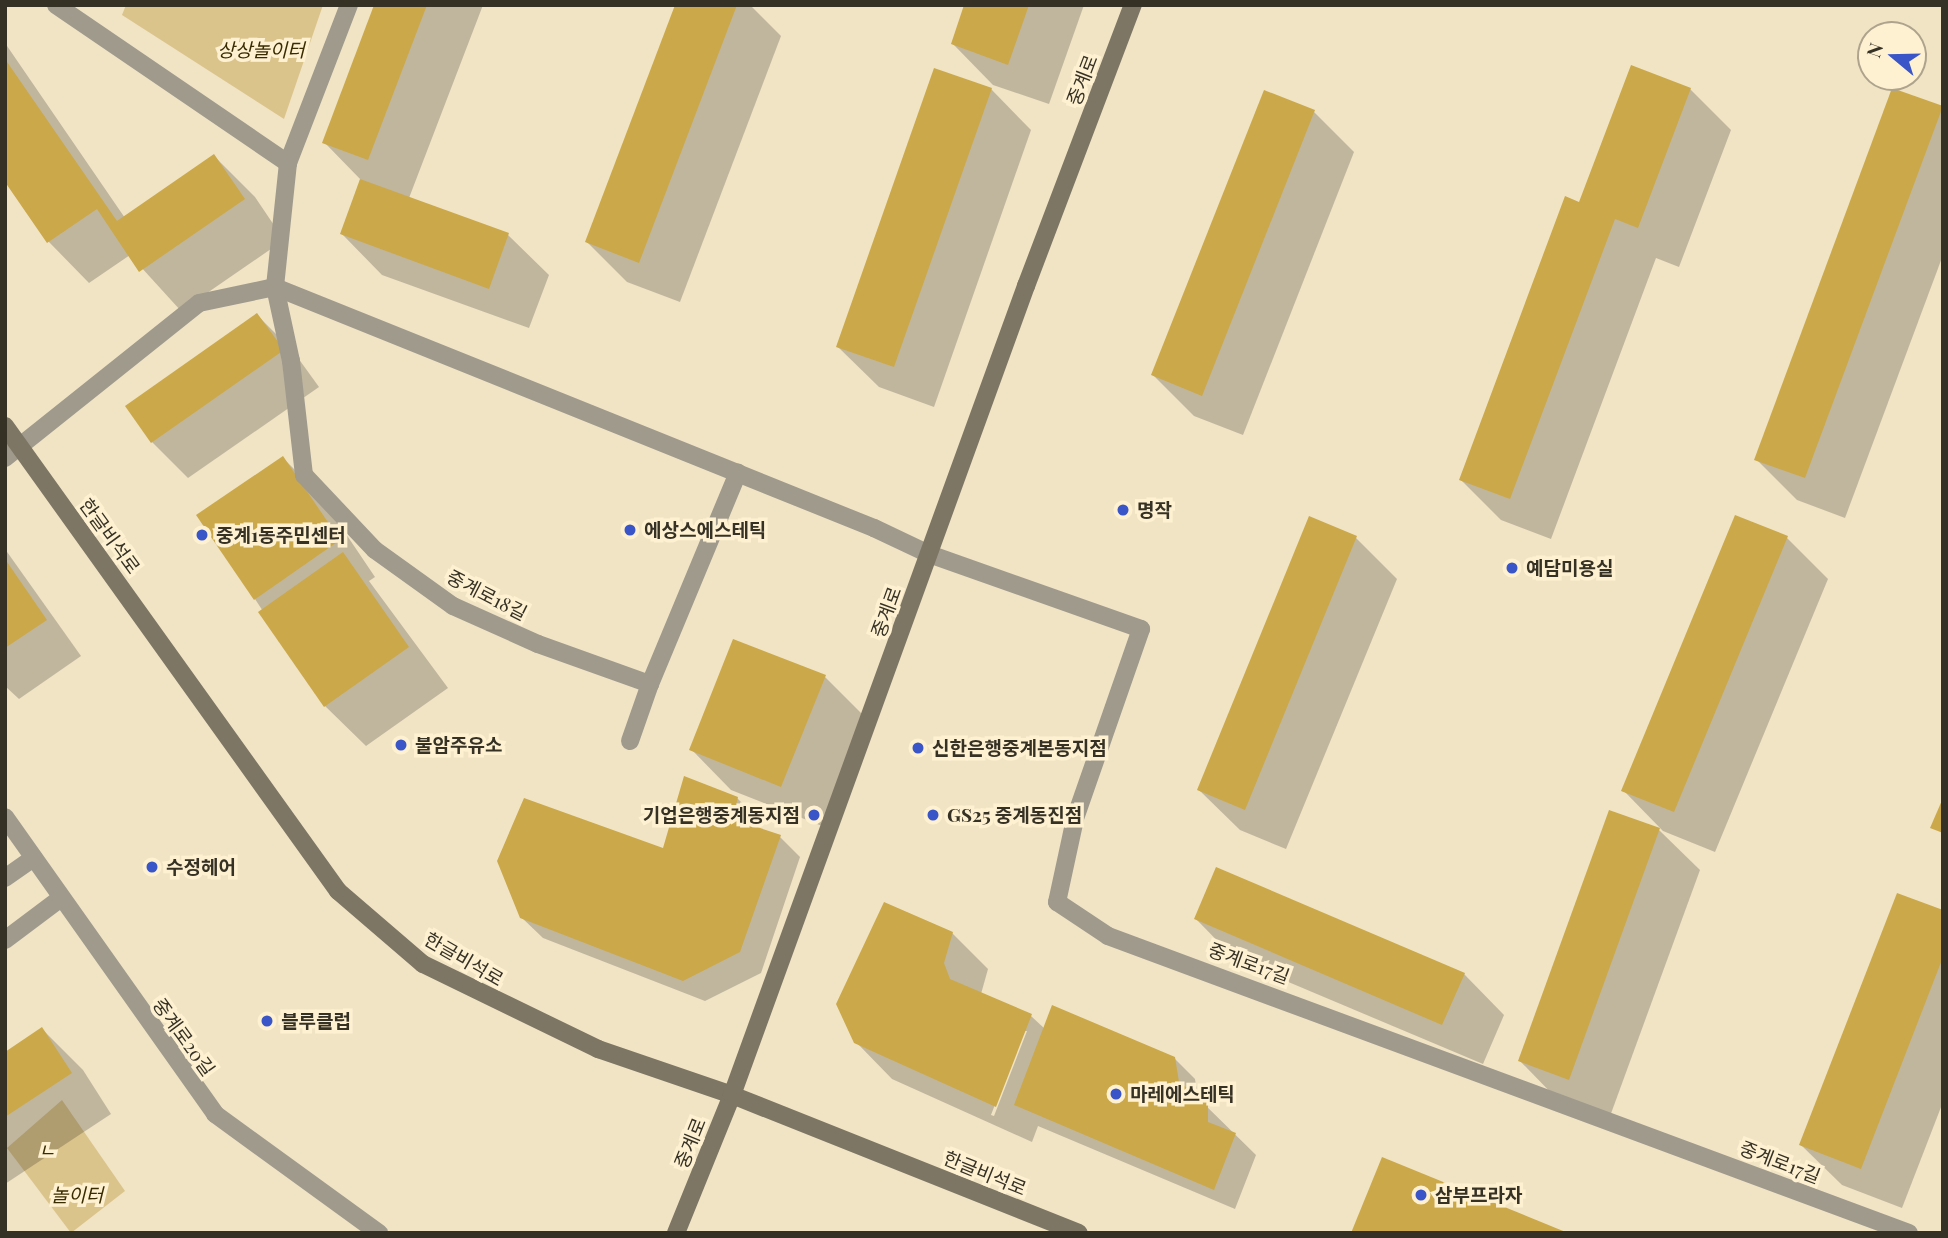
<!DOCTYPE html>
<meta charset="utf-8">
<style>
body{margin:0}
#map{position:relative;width:1948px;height:1238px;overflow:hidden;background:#f1e4c5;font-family:"Playfair Display","Noto Sans KR",serif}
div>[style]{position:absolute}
.green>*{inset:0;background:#dbc48b}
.shadow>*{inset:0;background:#0003}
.building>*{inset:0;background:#cba849}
.street>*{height:18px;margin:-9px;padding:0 9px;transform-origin:9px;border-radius:9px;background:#a09a8d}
.secondary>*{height:18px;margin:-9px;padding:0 9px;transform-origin:9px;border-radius:9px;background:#7e7664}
.dots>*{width:19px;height:19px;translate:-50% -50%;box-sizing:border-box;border:4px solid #fef1d2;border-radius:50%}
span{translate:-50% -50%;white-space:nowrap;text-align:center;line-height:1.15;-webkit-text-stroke:7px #fef1d2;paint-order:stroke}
.park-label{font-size:19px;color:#3a2c01;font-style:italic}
.street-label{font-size:19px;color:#363125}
.poi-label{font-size:19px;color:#363125;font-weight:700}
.left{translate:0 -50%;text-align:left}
.right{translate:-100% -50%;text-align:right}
.frame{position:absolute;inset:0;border:7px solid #363125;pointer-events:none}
.north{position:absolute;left:1857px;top:21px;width:70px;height:70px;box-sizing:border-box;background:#fef1d2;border:2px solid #aea48d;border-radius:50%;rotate:289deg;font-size:19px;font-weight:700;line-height:28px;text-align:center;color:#363125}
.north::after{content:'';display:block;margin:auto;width:24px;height:32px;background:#3955c7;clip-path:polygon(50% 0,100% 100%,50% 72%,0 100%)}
</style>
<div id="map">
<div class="green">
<div style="clip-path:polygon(126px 5px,323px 5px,284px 119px,122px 15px)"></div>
<div style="clip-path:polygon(62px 1100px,125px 1191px,71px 1233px,7px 1148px)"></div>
</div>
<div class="shadow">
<div style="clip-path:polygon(376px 5px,483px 5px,409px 198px,508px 235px,549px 275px,529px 328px,382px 275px,342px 234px,361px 180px,324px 142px)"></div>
<div style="clip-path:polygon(677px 5px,750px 5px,781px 36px,680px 302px,627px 282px,587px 242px)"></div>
<div style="clip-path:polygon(966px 5px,1084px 5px,1049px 104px,993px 85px,953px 44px)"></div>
<div style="clip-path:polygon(5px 43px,125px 218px,214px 156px,255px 197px,284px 240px,181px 311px,130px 255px,89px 283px,49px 242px,5px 179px)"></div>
<div style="clip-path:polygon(991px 89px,1031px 130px,934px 407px,879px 387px,838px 347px)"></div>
<div style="clip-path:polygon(1690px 89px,1731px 130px,1679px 267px,1656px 258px,1551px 539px,1501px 520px,1461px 480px,1580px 204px)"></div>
<div style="clip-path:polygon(1942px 108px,1943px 255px,1845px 518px,1797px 500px,1756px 459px)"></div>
<div style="clip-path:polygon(1314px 112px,1354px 152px,1243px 435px,1194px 416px,1153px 375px)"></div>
<div style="clip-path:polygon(257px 315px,293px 351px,319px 387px,188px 478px,152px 442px)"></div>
<div style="clip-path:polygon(283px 458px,319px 494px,375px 577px,369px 581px,448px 688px,366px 746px,325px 706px,255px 599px)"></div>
<div style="clip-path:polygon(1736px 517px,1787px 538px,1828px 579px,1715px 852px,1663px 831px,1623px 790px)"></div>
<div style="clip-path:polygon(1310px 519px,1356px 538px,1397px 579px,1286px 849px,1240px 830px,1199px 790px)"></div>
<div style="clip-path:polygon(5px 549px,81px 656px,19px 699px,5px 686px)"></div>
<div style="clip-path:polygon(825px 677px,865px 717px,822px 826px,731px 790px,691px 749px)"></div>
<div style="clip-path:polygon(737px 798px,758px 819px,756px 828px,780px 837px,800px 857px,761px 973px,705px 1001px,543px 938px,521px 917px,665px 850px)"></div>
<div style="clip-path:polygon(1659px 830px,1700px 870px,1609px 1119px,1560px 1102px,1520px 1061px)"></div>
<div style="clip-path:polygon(1943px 912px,1943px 1102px,1902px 1208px,1842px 1185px,1801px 1145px)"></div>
<div style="clip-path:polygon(1196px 919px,1464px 974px,1504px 1015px,1483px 1064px,1236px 960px)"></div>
<div style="clip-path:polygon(evenodd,952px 933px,988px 969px,981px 994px,1031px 1016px,1045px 1029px,1174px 1058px,1195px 1079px,1198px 1098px,1256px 1155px,1235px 1209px,1038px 1126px,1032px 1142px,892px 1079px,856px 1042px,952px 933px,1023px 1031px,1027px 1031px,994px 1116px,991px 1115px,1023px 1031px)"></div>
<div style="clip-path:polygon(42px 1029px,83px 1070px,111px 1114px,5px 1184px,5px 1054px)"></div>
</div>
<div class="building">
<div style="clip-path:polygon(374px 5px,427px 5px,368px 160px,322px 143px)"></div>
<div style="clip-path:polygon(675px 5px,737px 5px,639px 263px,585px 242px)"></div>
<div style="clip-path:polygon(964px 5px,1029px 5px,1008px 65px,951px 44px)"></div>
<div style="clip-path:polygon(5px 59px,117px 221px,214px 154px,245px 199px,139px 272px,97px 209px,47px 243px,5px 182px)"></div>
<div style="clip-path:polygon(1631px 65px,1691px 88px,1638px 228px,1615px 219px,1510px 499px,1459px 480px,1565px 196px,1579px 202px)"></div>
<div style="clip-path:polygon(934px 68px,992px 88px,894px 367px,836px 347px)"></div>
<div style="clip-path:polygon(1892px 88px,1943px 106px,1805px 478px,1754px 460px)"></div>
<div style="clip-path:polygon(1264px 90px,1315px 110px,1202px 396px,1151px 375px)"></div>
<div style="clip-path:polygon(360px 179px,509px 233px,489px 289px,340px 234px)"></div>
<div style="clip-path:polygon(257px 313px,284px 350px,151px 443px,125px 406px)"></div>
<div style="clip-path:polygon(283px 456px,340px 540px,254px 600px,196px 515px)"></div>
<div style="clip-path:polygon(1735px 515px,1788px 536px,1674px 812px,1621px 791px)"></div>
<div style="clip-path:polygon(1309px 516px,1357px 536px,1245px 810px,1197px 790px)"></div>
<div style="clip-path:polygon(343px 552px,409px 647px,324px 707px,258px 612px)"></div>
<div style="clip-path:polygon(5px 559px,47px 620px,5px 648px)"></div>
<div style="clip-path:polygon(733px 639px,826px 675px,781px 787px,689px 750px)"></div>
<div style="clip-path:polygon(684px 776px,738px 797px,733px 819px,781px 835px,740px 952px,683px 981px,520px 918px,497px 861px,524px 798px,663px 848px)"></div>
<div style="clip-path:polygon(1943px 798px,1943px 833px,1930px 828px)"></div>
<div style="clip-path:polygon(1609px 810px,1660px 828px,1569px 1080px,1518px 1061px)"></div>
<div style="clip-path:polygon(1216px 867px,1465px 973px,1442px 1025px,1194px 919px)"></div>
<div style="clip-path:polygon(1897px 893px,1943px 910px,1943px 957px,1861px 1169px,1799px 1145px)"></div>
<div style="clip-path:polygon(884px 902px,953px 932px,944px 963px,950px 979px,1032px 1014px,996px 1107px,854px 1043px,836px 1004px)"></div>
<div style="clip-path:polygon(1052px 1005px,1175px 1057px,1179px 1082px,1208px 1103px,1208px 1122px,1236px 1133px,1214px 1190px,1014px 1105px)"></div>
<div style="clip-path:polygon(42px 1027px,72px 1073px,5px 1117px,5px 1052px)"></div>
<div style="clip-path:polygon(1382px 1157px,1568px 1233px,1351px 1233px)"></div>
</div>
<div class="street">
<div style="left:56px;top:5px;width:281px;rotate:34.3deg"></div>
<div style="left:288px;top:163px;width:125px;rotate:96deg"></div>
<div style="left:275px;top:287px;width:76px;rotate:77.8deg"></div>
<div style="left:291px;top:361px;width:115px;rotate:83.5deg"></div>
<div style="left:304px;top:475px;width:103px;rotate:46.6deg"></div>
<div style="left:375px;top:550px;width:96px;rotate:35.7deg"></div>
<div style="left:453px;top:606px;width:93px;rotate:24.1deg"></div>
<div style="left:538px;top:644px;width:119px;rotate:19.7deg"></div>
<div style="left:650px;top:684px;width:229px;rotate:-67.4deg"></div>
<div style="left:288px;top:163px;width:169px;rotate:-68.9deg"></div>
<div style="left:5px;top:458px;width:248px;rotate:-38.6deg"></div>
<div style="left:199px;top:303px;width:78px;rotate:-11.9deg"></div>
<div style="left:275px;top:287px;width:646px;rotate:21.92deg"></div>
<div style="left:874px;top:528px;width:61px;rotate:25.3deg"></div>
<div style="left:929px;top:554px;width:225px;rotate:19.5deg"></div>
<div style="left:1141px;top:629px;width:201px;rotate:109.2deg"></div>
<div style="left:1075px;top:819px;width:85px;rotate:102.2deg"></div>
<div style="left:1057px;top:902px;width:61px;rotate:33.7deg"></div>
<div style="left:1108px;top:936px;width:854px;rotate:20.34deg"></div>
<div style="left:630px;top:741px;width:60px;rotate:-70.7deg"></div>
<div style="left:5px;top:817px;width:364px;rotate:54.7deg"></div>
<div style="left:215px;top:1114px;width:203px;rotate:36deg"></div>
<div style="left:5px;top:878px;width:35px;rotate:-35deg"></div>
<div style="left:5px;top:940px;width:70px;rotate:-36.9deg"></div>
</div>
<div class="secondary">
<div style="left:5px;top:426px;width:572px;rotate:54.39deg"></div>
<div style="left:338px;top:891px;width:112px;rotate:40.7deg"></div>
<div style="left:423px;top:964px;width:195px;rotate:25.9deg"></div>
<div style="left:598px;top:1049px;width:142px;rotate:18.9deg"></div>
<div style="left:732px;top:1095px;width:373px;rotate:21.7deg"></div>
<div style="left:676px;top:1233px;width:149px;rotate:-67.9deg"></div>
<div style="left:732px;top:1095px;width:861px;rotate:-70.03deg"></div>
<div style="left:1026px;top:286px;width:301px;rotate:-69.2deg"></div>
</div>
<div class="dots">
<div style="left:1123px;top:510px;background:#3955c7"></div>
<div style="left:630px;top:530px;background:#3955c7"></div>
<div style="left:202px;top:535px;background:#3955c7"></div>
<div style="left:1512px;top:568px;background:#3955c7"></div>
<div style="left:401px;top:745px;background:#3955c7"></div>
<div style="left:918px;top:748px;background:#3955c7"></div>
<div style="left:814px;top:815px;background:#3955c7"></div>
<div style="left:933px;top:815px;background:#3955c7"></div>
<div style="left:152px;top:867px;background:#3955c7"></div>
<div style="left:267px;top:1021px;background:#3955c7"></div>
<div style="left:1116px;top:1094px;background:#3955c7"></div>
<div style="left:1421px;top:1195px;background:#3955c7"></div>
</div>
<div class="park-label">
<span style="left:261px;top:50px">상상놀이터</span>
<span style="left:47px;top:1150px">ㄴ</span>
<span style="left:77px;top:1195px">놀이터</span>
</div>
<div class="street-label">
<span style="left:1082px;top:80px;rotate:-69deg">중계로</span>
<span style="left:110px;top:536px;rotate:54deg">한글비석로</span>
<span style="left:487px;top:595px;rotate:27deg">중계로18길</span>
<span style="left:886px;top:612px;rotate:-70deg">중계로</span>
<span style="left:464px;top:959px;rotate:30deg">한글비석로</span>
<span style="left:1249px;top:963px;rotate:20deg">중계로17길</span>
<span style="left:184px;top:1037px;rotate:54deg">중계로20길</span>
<span style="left:690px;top:1143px;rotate:-68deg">중계로</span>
<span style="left:1780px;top:1162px;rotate:21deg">중계로17길</span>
<span style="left:985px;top:1173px;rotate:22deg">한글비석로</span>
</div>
<div class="poi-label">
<span class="left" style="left:1137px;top:510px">명작</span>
<span class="left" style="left:644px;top:530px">에상스에스테틱</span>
<span class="left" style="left:216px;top:535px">중계1동주민센터</span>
<span class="left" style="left:1526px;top:568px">예담미용실</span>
<span class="left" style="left:415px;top:745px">불암주유소</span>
<span class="left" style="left:932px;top:748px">신한은행중계본동지점</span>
<span class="right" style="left:800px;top:815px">기업은행중계동지점</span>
<span class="left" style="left:947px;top:815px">GS25 중계동진점</span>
<span class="left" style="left:166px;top:867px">수정헤어</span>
<span class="left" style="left:281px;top:1021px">블루클럽</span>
<span class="left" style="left:1130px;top:1094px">마레에스테틱</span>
<span class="left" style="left:1435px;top:1195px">삼부프라자</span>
</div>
<div class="frame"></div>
<div class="north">N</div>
</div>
